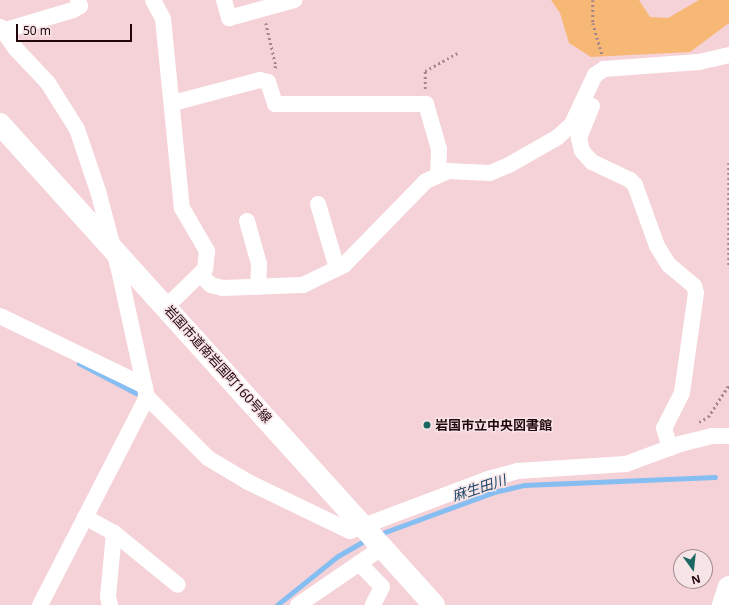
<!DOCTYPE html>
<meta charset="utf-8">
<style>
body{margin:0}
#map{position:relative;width:729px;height:605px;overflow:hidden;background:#f5d2d7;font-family:"Noto Sans","Noto Sans JP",sans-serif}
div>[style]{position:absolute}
.green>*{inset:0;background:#f6b874}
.stream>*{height:4.5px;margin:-2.25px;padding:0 2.25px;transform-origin:2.25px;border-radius:2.25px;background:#86bef2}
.path>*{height:2.5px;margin-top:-1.25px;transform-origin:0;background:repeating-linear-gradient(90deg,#a6868c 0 2px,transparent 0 5px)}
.street>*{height:16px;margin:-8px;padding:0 8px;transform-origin:8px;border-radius:8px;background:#fff}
.secondary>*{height:22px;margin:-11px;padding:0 11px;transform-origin:11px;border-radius:11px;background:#fff}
.highway>*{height:22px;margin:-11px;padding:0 11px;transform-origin:11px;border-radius:11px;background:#fff}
.dots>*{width:11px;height:11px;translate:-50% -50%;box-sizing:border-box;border:2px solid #f6e4e6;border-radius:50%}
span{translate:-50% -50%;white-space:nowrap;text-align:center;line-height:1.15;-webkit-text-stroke:3px #f6e4e6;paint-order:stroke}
.street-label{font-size:13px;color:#20050b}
.poi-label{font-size:13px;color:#20050b;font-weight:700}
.left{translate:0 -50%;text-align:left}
.water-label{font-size:14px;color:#1f476a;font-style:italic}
.north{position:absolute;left:673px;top:549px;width:40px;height:40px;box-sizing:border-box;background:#f6e4e6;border:1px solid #a08b8e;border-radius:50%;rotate:165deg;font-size:11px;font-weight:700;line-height:16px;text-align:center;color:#20050b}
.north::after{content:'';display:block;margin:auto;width:14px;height:18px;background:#1c6762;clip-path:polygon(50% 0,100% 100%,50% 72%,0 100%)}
.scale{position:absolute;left:16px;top:24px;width:116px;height:18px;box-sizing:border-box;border:2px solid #20050b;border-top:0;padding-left:5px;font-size:12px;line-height:14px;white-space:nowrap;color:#20050b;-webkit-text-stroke:3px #f6e4e6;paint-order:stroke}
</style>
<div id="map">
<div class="green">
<div style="clip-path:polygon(551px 0,639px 0,650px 17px,668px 18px,699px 0,729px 0,729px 23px,690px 52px,591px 57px,569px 43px,560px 13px)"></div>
</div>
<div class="stream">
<div style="left:79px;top:363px;width:64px;rotate:27.8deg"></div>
<div style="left:380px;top:534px;width:121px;rotate:-20.2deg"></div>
<div style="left:494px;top:492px;width:31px;rotate:-13deg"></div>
<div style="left:524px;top:485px;width:191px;rotate:-2.4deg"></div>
<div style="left:277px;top:605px;width:78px;rotate:-38.8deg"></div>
<div style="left:338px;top:556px;width:34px;rotate:-30deg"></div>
</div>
<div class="path">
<div style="left:593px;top:0;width:23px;rotate:90deg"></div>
<div style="left:593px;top:23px;width:32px;rotate:74deg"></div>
<div style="left:266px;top:23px;width:44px;rotate:76.9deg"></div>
<div style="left:276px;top:66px;width:3px;rotate:108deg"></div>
<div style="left:425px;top:89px;width:18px;rotate:-90deg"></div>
<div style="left:425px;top:71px;width:39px;rotate:-29deg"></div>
<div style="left:729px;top:163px;width:104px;rotate:90deg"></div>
<div style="left:699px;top:422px;width:10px;rotate:-29deg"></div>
<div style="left:708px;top:417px;width:38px;rotate:-57deg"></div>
</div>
<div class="street">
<div style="left:153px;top:0;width:21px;rotate:62deg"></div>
<div style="left:163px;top:19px;width:190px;rotate:84.3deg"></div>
<div style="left:182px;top:208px;width:50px;rotate:59.8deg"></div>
<div style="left:207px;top:251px;width:18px;rotate:96deg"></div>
<div style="left:205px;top:269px;width:54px;rotate:135.7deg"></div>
<div style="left:224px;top:0;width:19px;rotate:74deg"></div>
<div style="left:229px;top:18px;width:68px;rotate:-15.3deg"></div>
<div style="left:0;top:27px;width:27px;rotate:54deg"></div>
<div style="left:16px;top:49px;width:47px;rotate:46.7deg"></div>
<div style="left:48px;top:83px;width:54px;rotate:57.8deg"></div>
<div style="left:77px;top:129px;width:65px;rotate:71.3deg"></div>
<div style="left:98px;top:191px;width:82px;rotate:75.1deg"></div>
<div style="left:119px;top:270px;width:130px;rotate:77.6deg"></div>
<div style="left:147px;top:397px;width:234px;rotate:117.2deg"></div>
<div style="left:2px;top:31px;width:74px;rotate:-16.5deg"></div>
<div style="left:73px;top:10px;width:8px;rotate:-30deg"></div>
<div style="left:80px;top:6px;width:6px;rotate:-108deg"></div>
<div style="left:173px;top:103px;width:90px;rotate:-14.8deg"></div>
<div style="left:260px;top:80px;width:8px;rotate:14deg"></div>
<div style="left:268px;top:82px;width:23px;rotate:72deg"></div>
<div style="left:275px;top:104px;width:151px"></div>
<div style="left:426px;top:104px;width:47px;rotate:73.9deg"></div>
<div style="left:439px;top:149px;width:26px;rotate:92deg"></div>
<div style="left:592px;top:106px;width:35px;rotate:112deg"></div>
<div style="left:579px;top:138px;width:13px;rotate:77deg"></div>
<div style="left:582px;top:151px;width:15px;rotate:48deg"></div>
<div style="left:592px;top:162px;width:42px;rotate:25.3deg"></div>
<div style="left:630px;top:180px;width:7px;rotate:45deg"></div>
<div style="left:635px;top:185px;width:65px;rotate:70.2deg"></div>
<div style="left:657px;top:246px;width:22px;rotate:58deg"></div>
<div style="left:669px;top:265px;width:33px;rotate:40deg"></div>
<div style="left:694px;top:286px;width:7px;rotate:74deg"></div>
<div style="left:696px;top:293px;width:101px;rotate:98deg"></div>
<div style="left:682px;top:393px;width:39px;rotate:117deg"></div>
<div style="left:664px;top:428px;width:21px;rotate:73deg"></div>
<div style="left:318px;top:204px;width:67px;rotate:73.5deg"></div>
<div style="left:247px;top:221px;width:45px;rotate:74.4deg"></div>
<div style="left:259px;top:264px;width:23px;rotate:92deg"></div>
<div style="left:200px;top:275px;width:15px;rotate:42deg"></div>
<div style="left:211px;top:285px;width:11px;rotate:15deg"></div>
<div style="left:222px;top:288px;width:81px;rotate:-2.1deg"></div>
<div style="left:303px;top:285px;width:46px;rotate:-26deg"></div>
<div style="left:344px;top:265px;width:117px;rotate:-45.7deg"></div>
<div style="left:426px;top:181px;width:24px;rotate:-24deg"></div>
<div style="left:448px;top:171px;width:42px;rotate:2.7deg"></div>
<div style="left:490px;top:173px;width:21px;rotate:-23deg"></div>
<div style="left:509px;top:165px;width:56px;rotate:-29.7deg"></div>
<div style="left:558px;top:137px;width:19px;rotate:-43deg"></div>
<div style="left:572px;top:124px;width:54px;rotate:-64.9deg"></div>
<div style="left:595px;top:75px;width:11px;rotate:-34deg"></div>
<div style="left:604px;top:69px;width:95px;rotate:-4.2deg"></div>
<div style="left:699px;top:62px;width:31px;rotate:-13deg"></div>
<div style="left:0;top:316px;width:161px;rotate:25.8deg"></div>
<div style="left:147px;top:397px;width:86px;rotate:45deg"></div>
<div style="left:208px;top:458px;width:47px;rotate:31deg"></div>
<div style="left:248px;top:482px;width:113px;rotate:25.7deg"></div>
<div style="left:350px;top:531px;width:147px;rotate:-20.6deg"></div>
<div style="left:488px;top:479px;width:30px;rotate:-15deg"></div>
<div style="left:517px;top:471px;width:109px;rotate:-3.7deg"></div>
<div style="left:626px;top:464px;width:58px;rotate:-20.3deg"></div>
<div style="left:680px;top:444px;width:33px;rotate:-14deg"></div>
<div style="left:712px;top:436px;width:17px"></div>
<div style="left:85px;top:517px;width:33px;rotate:29deg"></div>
<div style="left:114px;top:533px;width:64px;rotate:95.4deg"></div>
<div style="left:108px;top:597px;width:8px;rotate:76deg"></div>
<div style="left:114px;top:533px;width:82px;rotate:39.1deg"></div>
<div style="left:359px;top:563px;width:33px;rotate:46deg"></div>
<div style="left:382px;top:587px;width:20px;rotate:117deg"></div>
<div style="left:298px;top:605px;width:103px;rotate:-34.3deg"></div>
</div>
<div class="secondary">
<div style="left:0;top:124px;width:648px;rotate:47.94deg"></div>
</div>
<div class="highway">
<div style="left:723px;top:605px;width:19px;rotate:-72deg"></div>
</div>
<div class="dots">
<div style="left:427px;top:425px;background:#1c6762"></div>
</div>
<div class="street-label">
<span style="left:218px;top:364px;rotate:48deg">岩国市道南岩国町160号線</span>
</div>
<div class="poi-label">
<span class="left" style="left:435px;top:425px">岩国市立中央図書館</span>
</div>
<div class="water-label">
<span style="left:479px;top:488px;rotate:-18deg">麻生田川</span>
</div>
<div class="north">N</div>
<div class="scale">50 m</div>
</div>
